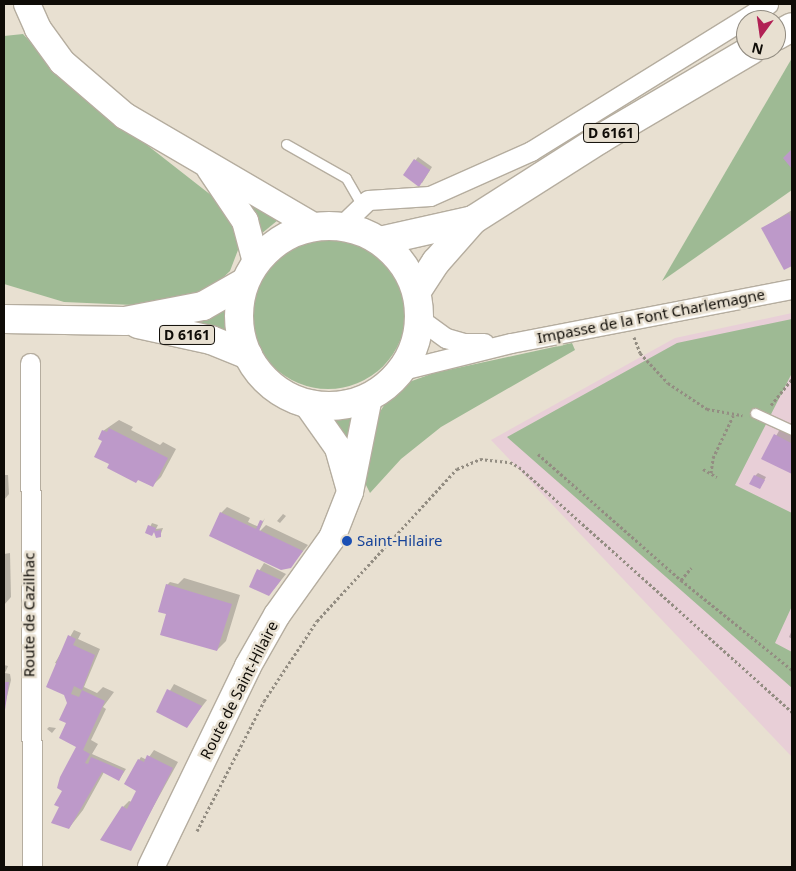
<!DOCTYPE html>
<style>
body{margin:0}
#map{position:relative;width:796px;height:871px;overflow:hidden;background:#e8e0d1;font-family:"Noto Sans",sans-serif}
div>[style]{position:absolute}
.education>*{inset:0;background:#e8cfd7}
.green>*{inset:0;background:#9eba94}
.round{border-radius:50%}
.shadow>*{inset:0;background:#0003}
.building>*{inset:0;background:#bd99c9}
.path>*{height:3px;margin-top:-1.5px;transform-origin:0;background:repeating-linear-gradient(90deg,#938d82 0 2.5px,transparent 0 5px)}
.roads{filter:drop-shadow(1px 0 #b5ad9f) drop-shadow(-1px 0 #b5ad9f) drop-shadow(0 1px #b5ad9f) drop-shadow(0 -1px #b5ad9f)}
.lane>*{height:9px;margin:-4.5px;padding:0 4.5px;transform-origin:4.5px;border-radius:4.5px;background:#fff}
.street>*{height:19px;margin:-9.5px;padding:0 9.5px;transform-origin:9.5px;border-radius:9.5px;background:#fff}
.secondary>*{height:26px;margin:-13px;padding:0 13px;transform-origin:13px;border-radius:13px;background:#fff}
.primary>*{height:28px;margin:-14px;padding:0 14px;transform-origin:14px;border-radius:14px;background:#fff}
.primary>.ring{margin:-14px;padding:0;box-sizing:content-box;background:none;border:28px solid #fff;border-radius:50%}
.dots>*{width:14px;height:14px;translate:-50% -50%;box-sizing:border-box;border:2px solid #e8e0d1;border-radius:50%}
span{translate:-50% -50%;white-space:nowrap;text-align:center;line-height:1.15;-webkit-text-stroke:5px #e8e0d1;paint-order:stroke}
.shield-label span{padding:1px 4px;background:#e8e0d1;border:1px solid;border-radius:4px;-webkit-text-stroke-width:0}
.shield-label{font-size:14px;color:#0f0c07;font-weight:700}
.street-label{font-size:15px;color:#0f0c07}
.transit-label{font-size:15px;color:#164399}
.left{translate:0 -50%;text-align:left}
.frame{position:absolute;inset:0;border:5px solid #0f0c07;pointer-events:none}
.north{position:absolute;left:736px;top:10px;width:50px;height:50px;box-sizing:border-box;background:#e8e0d1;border:1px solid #918b80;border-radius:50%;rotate:194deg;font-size:14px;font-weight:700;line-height:20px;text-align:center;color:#0f0c07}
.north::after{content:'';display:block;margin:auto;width:18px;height:22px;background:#b12155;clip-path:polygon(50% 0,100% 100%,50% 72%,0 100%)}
</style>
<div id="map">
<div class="education">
<div style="clip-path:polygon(792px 313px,792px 757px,491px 440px,675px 338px)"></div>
</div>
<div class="green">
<div style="clip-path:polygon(23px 34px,69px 84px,216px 199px,236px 230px,238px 250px,230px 271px,210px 290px,156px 306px,64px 302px,4px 284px,4px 36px)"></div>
<div style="clip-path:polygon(792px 58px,792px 190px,662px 281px)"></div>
<div style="clip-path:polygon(246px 199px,278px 220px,261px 234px)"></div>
<div class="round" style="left:250px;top:233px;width:156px;height:156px"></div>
<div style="clip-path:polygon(224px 305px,228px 336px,181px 322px)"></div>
<div style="clip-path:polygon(792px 319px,792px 373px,735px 485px,792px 513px,792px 606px,775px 643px,792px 652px,792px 688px,507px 437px,677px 343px)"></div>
<div style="clip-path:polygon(572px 343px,575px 350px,441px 427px,401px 459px,370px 493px,364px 481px,376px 418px,388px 399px,409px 382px,434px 373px)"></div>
<div style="clip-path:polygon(355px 415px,352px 460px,333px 419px)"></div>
</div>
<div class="shadow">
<div style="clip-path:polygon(418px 157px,432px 167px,422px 183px,404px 175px)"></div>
<div style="clip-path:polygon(792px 210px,792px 264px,785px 268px,763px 228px)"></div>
<div style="clip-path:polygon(119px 420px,133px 427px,131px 430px,160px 445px,163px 442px,176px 449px,161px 477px,152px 486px,110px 464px,103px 431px)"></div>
<div style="clip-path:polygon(780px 429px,792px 435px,792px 473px,763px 459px)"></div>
<div style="clip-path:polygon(758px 473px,766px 477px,760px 488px,755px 476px)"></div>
<div style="clip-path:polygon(4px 475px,8px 475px,9px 494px,4px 500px)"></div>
<div style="clip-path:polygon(227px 507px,250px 518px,248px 522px,259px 527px,265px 518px,258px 533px,266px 525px,308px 545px,290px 567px,221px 513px)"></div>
<div style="clip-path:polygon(283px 514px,286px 516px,280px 523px,277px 521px)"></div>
<div style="clip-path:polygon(152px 523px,158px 525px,156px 529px,163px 528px,160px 536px,155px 532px,147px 533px)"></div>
<div style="clip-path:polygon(10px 553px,11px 597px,4px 605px,4px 554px)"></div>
<div style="clip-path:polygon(264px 563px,286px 574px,274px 589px,250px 586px)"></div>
<div style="clip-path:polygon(184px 578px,240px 595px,226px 641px,217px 650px,169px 609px,167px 585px,170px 582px,178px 584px)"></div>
<div style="clip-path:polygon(74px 630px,81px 633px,78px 639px,100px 649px,84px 687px,97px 693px,103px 687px,114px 692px,103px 707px,106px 709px,91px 740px,98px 744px,92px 754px,126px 769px,119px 780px,104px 772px,83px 810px,69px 828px,63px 790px,78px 746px,67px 723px,68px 703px,59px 664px,55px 663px)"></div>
<div style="clip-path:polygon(792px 630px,792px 639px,789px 637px)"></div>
<div style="clip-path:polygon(4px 665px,8px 666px,5px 673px,10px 674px,11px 680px,4px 709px)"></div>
<div style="clip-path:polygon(174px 684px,207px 700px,187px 726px,158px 711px)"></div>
<div style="clip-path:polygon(49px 727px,56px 728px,52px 733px,47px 729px)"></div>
<div style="clip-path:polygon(154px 750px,178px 762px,130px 849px,123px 807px,129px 801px,132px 802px,138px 790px,139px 760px,141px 757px,147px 760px)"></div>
</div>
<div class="building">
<div style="clip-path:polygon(792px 149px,792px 169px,783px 158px)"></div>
<div style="clip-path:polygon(414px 159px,430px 170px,419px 187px,403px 175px)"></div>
<div style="clip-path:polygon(789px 213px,792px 220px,792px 266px,784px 270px,761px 228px)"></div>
<div style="clip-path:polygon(109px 428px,168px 458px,153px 487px,138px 480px,136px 483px,107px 468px,109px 464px,94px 457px,102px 441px,98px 439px,102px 430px,107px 432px)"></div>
<div style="clip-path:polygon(774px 434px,791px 443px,792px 474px,761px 459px)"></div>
<div style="clip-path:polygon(754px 475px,765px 480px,760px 489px,749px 484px)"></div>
<div style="clip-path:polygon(220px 512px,256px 529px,260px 520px,263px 521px,259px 530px,303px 551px,291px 568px,281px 570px,209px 536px)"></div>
<div style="clip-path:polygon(148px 525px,156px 528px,155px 531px,161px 530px,161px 537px,156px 538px,154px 532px,152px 536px,145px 533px)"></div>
<div style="clip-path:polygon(257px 569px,281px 580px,269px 596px,249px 587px)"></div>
<div style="clip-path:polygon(166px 584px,232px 604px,217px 651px,160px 635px,166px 614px,158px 612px)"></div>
<div style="clip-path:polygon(evenodd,68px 635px,76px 639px,73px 645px,95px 655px,82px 690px,105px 701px,83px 750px,90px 754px,85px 763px,88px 764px,91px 757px,124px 771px,119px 781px,102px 772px,69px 829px,51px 823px,59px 807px,54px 805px,62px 791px,57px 788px,60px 777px,76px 747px,59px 738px,66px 723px,59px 720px,67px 703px,64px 695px,46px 687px,68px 635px,74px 686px,82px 690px,79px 697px,71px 694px,74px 686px)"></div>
<div style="clip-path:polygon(4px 682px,9px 682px,5px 710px,4px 710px)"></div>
<div style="clip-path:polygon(167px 689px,202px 706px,187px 728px,156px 712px)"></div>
<div style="clip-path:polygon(147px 755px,173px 768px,131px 851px,100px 840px,122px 806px,127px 809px,136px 791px,124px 784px,138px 759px,144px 762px)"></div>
</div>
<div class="path">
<div style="left:634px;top:337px;width:17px;rotate:69deg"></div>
<div style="left:640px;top:353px;width:41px;rotate:47deg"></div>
<div style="left:668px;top:383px;width:47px;rotate:33.7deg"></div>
<div style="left:707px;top:409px;width:36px;rotate:10deg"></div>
<div style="left:771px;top:405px;width:33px;rotate:-51deg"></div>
<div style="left:538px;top:454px;width:191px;rotate:41.4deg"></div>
<div style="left:681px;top:580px;width:143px;rotate:39deg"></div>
<div style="left:703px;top:469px;width:16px;rotate:30deg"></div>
<div style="left:711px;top:473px;width:15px;rotate:-82deg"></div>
<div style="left:713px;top:458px;width:47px;rotate:-64.5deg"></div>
<div style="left:681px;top:580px;width:16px;rotate:-50deg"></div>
<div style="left:197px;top:831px;width:146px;rotate:-62.7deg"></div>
<div style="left:264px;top:701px;width:96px;rotate:-56.5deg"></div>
<div style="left:317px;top:621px;width:207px;rotate:-47.4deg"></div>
<div style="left:457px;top:469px;width:25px;rotate:-23deg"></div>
<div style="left:480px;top:459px;width:30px;rotate:6deg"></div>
<div style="left:510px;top:462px;width:10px;rotate:29deg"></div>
<div style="left:519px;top:467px;width:367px;rotate:41.9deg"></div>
</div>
<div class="roads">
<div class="lane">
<div style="left:286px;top:144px;width:69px;rotate:29.5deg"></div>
<div style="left:346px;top:178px;width:32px;rotate:60deg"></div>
<div style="left:755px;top:413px;width:41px;rotate:24.7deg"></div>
</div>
<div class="street">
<div style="left:341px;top:226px;width:37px;rotate:-44deg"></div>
<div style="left:368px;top:200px;width:62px;rotate:-3.7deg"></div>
<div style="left:430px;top:196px;width:111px;rotate:-24deg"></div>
<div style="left:531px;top:151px;width:279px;rotate:-31.8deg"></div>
<div style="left:421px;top:320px;width:31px;rotate:36deg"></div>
<div style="left:446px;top:338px;width:19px;rotate:16deg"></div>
<div style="left:464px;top:343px;width:20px"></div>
<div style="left:30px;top:363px;width:504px;rotate:89.77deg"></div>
<div style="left:402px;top:370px;width:112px;rotate:-13.9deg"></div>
<div style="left:511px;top:343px;width:286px;rotate:-10.9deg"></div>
</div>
<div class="secondary">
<div style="left:27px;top:4px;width:27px;rotate:66deg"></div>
<div style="left:38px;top:29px;width:41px;rotate:54deg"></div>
<div style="left:62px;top:62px;width:83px;rotate:40.6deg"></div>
<div style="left:125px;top:116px;width:218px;rotate:30.3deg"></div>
<div style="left:210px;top:169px;width:63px;rotate:56.1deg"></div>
<div style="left:245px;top:221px;width:42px;rotate:75deg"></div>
<div style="left:307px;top:404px;width:54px;rotate:54.8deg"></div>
<div style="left:338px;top:448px;width:41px;rotate:74.2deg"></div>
<div style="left:151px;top:867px;width:223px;rotate:-64.2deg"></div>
<div style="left:248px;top:666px;width:59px;rotate:-60.4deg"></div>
<div style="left:277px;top:615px;width:95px;rotate:-54.5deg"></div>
<div style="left:332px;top:538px;width:49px;rotate:-68.6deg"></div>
<div style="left:350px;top:492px;width:97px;rotate:-78.7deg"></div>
</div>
<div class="primary">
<div style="left:776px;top:36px;width:18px;rotate:-29deg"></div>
<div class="ring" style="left:239px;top:226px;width:152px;height:152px"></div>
<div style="left:380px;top:241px;width:95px;rotate:-12.7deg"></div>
<div style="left:417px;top:291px;width:35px;rotate:-57deg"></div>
<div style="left:436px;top:262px;width:56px;rotate:-48.6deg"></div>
<div style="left:473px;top:220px;width:151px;rotate:-32.5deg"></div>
<div style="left:600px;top:139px;width:175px;rotate:-30.5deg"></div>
<div style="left:4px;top:319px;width:121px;rotate:0.9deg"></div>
<div style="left:125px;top:321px;width:79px;rotate:-10.9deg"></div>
<div style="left:203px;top:306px;width:48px;rotate:-29.7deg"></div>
<div style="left:138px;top:324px;width:75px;rotate:12.4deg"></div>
<div style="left:211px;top:340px;width:40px;rotate:22deg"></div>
</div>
</div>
<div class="dots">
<div style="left:347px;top:541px;background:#1a4fb4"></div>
</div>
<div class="shield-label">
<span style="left:611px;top:133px">D 6161</span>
<span style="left:187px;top:335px">D 6161</span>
</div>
<div class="street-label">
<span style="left:651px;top:316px;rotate:-11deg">Impasse de la Font Charlemagne</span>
<span style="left:29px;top:615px;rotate:-90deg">Route de Cazilhac</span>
<span style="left:239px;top:690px;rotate:-63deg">Route de Saint-Hilaire</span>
</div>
<div class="transit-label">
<span class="left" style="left:357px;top:541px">Saint-Hilaire</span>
</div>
<div class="frame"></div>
<div class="north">N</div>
</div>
